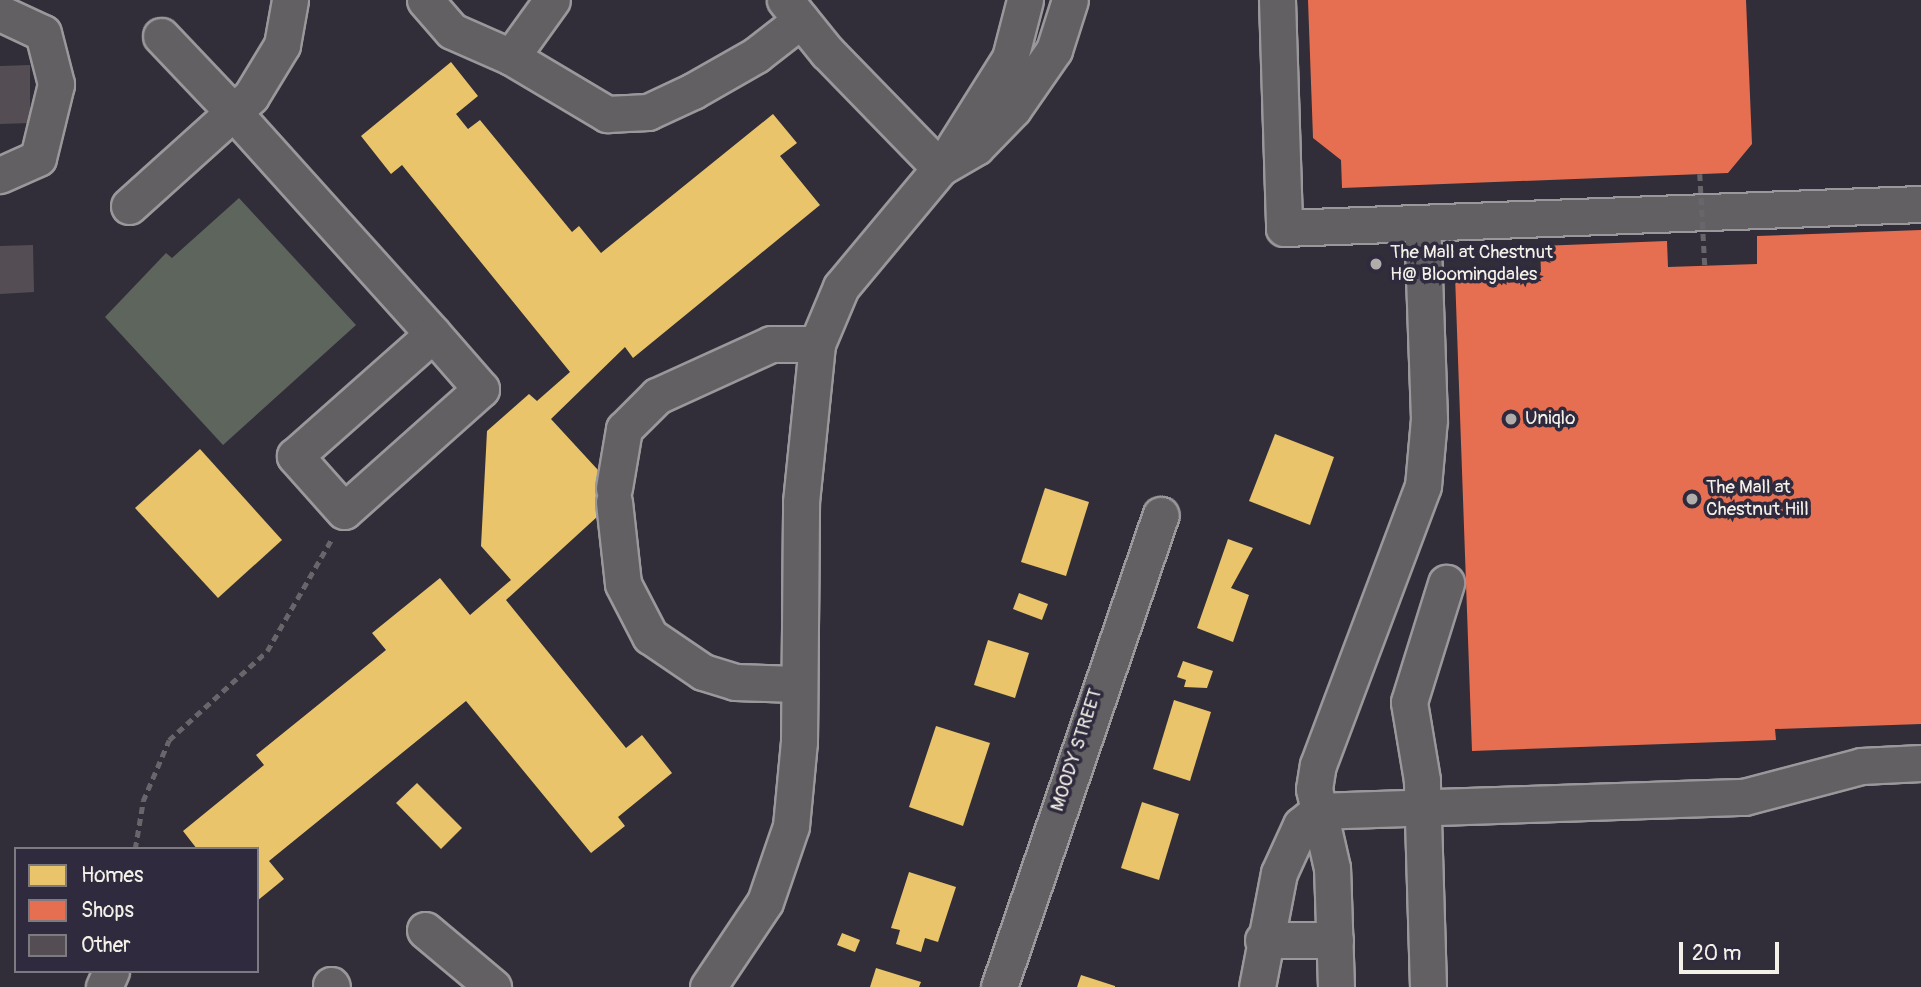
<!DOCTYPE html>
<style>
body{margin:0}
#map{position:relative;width:1921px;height:987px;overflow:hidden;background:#312e39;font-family:Pangolin,sans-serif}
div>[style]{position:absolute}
.green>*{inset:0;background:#5d655c}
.homes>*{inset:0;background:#e9c46a}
.shops>*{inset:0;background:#e76f51}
.building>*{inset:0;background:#544e54}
.path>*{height:4.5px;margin-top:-2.25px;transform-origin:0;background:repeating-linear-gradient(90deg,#68666b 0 7px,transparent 0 12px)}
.roads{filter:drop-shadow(2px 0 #9a989b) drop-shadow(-2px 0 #9a989b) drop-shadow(0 2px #9a989b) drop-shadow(0 -2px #9a989b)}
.minor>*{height:35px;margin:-17.5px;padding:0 17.5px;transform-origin:17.5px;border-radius:17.5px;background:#626063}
.path-bridge>*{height:4.5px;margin-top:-2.25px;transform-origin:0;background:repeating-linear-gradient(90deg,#68666b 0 7px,transparent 0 12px)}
.dots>*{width:19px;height:19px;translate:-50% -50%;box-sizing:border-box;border:4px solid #2f2a3d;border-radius:50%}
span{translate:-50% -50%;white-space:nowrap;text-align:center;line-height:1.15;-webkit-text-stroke:7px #2f2a3d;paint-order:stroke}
.poi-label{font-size:19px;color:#f4f1e8}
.left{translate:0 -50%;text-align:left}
.street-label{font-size:19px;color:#f4f1e8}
.legend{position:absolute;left:14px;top:847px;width:245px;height:126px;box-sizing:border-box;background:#2f2a3d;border:2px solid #7e7a81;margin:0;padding:9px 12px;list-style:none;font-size:21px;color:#f4f1e8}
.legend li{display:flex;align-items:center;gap:14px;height:35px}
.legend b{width:35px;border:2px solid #7e7a81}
.scale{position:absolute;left:1679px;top:942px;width:100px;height:32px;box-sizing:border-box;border:4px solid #f4f1e8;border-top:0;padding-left:9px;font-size:21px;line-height:24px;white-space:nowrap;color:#f4f1e8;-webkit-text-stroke:5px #2f2a3d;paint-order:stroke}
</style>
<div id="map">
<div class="green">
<div style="clip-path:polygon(239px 198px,356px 325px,223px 445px,105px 317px,166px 253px,172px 258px)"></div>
</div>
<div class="homes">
<div style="clip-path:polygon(451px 62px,478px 96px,456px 114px,468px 129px,480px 120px,572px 232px,579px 226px,601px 253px,773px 114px,797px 143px,780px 156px,820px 205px,633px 358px,625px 347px,551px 419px,621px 495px,506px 600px,626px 748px,642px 735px,672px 773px,618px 817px,625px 826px,591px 853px,466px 701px,269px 861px,284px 879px,257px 901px,257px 849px,197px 849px,183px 831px,264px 765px,256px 755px,386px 650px,372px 633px,440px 578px,470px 615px,511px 580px,481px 546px,487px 431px,529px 394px,537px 401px,570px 372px,402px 165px,391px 174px,361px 136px)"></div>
<div style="clip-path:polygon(1275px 434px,1334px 457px,1310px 525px,1249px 501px)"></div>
<div style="clip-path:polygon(200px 449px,282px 540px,218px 598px,135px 508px)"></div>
<div style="clip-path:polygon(1045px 488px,1089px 502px,1066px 576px,1021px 562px)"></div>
<div style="clip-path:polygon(1228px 539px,1253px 548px,1231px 588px,1249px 595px,1233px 642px,1197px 628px)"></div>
<div style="clip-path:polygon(1019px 593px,1048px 604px,1042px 620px,1013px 609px)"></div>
<div style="clip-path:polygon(988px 640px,1029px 653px,1015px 698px,974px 685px)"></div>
<div style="clip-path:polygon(1183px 661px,1213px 671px,1207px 688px,1184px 687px,1186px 680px,1177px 677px)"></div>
<div style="clip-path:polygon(1174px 700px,1211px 712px,1190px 781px,1153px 769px)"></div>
<div style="clip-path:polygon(936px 726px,990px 743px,963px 826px,909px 807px)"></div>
<div style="clip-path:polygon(417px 783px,462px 828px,441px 849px,396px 803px)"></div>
<div style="clip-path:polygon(1142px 802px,1179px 814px,1159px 880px,1121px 868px)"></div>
<div style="clip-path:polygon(909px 872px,956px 887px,938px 942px,925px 938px,921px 952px,896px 944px,900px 930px,891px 928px)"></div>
<div style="clip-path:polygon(842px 933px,860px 940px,855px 952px,837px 945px)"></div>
<div style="clip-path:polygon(876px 968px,921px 982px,919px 987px,870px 987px)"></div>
<div style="clip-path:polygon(1081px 975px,1115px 986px,1115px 987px,1077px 987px)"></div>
</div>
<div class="shops">
<div style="clip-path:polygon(1308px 0,1746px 0,1752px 144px,1728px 173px,1342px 188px,1341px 160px,1313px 138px)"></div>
<div style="clip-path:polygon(1921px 230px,1921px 724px,1775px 729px,1776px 740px,1472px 751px,1455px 275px,1541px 272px,1540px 246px,1667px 241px,1668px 267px,1757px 264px,1757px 236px)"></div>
</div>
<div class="building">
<div style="clip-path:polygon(30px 65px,30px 123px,0 124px,0 66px)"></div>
<div style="clip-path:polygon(33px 245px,34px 292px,0 294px,0 246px)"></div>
</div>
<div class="path">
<div style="left:135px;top:849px;width:49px;rotate:-80.5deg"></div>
<div style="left:143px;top:801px;width:66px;rotate:-66.9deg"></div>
<div style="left:169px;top:740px;width:132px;rotate:-42.2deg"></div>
<div style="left:267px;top:651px;width:128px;rotate:-60deg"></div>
</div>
<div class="roads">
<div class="minor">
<div style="left:425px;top:0;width:41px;rotate:48.9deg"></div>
<div style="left:452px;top:31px;width:64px;rotate:23.8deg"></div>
<div style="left:511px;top:57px;width:112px;rotate:30.7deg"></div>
<div style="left:607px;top:114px;width:41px;rotate:-2.8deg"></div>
<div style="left:648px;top:112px;width:50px;rotate:-25deg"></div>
<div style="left:693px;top:91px;width:73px;rotate:-29.7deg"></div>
<div style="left:756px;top:55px;width:57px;rotate:-37.9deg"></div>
<div style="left:1277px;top:0;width:228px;rotate:88.2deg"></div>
<div style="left:1284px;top:228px;width:637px;rotate:-2.16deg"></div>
<div style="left:0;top:13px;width:47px;rotate:24.9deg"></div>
<div style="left:43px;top:33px;width:53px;rotate:75.7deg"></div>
<div style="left:56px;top:84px;width:76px;rotate:103.7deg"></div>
<div style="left:38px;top:158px;width:42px;rotate:155.9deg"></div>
<div style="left:161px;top:36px;width:108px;rotate:46.5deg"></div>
<div style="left:235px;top:114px;width:296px;rotate:48deg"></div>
<div style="left:433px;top:334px;width:73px;rotate:48.9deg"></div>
<div style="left:481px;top:389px;width:183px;rotate:138.3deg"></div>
<div style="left:344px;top:511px;width:74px;rotate:-131.7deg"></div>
<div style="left:295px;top:456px;width:184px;rotate:-41.5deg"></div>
<div style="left:511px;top:57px;width:70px;rotate:-54.3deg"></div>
<div style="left:954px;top:147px;width:105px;rotate:-57.8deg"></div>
<div style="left:1010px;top:58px;width:60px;rotate:-75.5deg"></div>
<div style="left:940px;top:168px;width:42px;rotate:-30.3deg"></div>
<div style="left:976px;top:147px;width:53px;rotate:-45.8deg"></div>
<div style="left:1013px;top:109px;width:72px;rotate:-55.2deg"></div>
<div style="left:1054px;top:50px;width:52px;rotate:-72.3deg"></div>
<div style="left:129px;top:206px;width:164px;rotate:-42deg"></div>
<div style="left:251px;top:96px;width:60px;rotate:-58.7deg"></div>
<div style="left:282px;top:45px;width:46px;rotate:-79.9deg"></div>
<div style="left:614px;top:488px;width:60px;rotate:-80.4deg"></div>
<div style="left:624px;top:429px;width:47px;rotate:-45deg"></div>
<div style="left:657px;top:396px;width:125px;rotate:-24.5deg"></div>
<div style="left:771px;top:344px;width:46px"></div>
<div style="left:614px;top:502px;width:82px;rotate:83.7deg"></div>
<div style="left:623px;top:584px;width:59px;rotate:62.6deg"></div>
<div style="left:650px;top:636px;width:64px;rotate:34.2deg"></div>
<div style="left:703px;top:672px;width:34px;rotate:17deg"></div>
<div style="left:735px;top:682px;width:62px;rotate:1.8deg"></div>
<div style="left:425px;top:930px;width:89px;rotate:40deg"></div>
<div style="left:1263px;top:940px;width:72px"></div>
<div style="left:331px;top:985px;width:2px;rotate:63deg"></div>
<div style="left:104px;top:987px;width:17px;rotate:-66deg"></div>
<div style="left:708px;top:987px;width:102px;rotate:-56.2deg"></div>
<div style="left:765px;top:902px;width:80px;rotate:-71.1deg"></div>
<div style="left:791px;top:826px;width:84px;rotate:-84.6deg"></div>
<div style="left:799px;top:742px;width:240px;rotate:-89.5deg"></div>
<div style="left:801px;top:502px;width:159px;rotate:-84.2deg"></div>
<div style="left:817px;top:344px;width:62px;rotate:-67.2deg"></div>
<div style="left:841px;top:287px;width:155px;rotate:-50.2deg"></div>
<div style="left:940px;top:168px;width:162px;rotate:-134.2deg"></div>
<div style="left:827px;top:52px;width:67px;rotate:-128.9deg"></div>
<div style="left:999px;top:987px;width:499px;rotate:-71.1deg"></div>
<div style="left:1257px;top:987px;width:116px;rotate:-79.1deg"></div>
<div style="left:1279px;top:873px;width:53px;rotate:-65.4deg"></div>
<div style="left:1301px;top:825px;width:22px;rotate:-39deg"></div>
<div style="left:1318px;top:811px;width:426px;rotate:-1.9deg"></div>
<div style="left:1744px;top:797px;width:121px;rotate:-14.8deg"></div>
<div style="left:1861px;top:766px;width:60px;rotate:-2.9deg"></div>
<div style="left:1336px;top:987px;width:119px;rotate:-91.9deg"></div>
<div style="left:1332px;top:868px;width:81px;rotate:-102.8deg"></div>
<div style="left:1314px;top:789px;width:24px;rotate:-81deg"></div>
<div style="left:1318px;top:765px;width:298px;rotate:-69.4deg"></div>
<div style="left:1423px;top:486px;width:67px;rotate:-84.9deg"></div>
<div style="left:1429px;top:419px;width:196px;rotate:-92deg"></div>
<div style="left:1428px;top:987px;width:207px;rotate:-91.7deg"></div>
<div style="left:1422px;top:780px;width:79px;rotate:-99.5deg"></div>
<div style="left:1409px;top:702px;width:125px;rotate:-72.7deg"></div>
</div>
</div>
<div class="path-bridge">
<div style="left:1700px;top:174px;width:92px;rotate:86.9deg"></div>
</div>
<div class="dots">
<div style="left:1376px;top:264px;background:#b0adab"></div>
<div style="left:1511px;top:419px;background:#b0adab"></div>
<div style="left:1692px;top:499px;background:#b0adab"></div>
</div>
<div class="poi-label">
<span class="left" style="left:1390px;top:264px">The Mall at Chestnut<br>H@ Bloomingdales</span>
<span class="left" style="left:1525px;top:419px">Uniqlo</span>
<span class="left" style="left:1706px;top:499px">The Mall at<br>Chestnut Hill</span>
</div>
<div class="street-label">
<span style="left:1077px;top:750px;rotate:-72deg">MOODY STREET</span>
</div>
<ul class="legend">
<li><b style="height:19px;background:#e9c46a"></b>Homes</li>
<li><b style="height:19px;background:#e76f51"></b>Shops</li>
<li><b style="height:19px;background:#544e54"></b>Other</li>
</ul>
<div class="scale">20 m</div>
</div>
